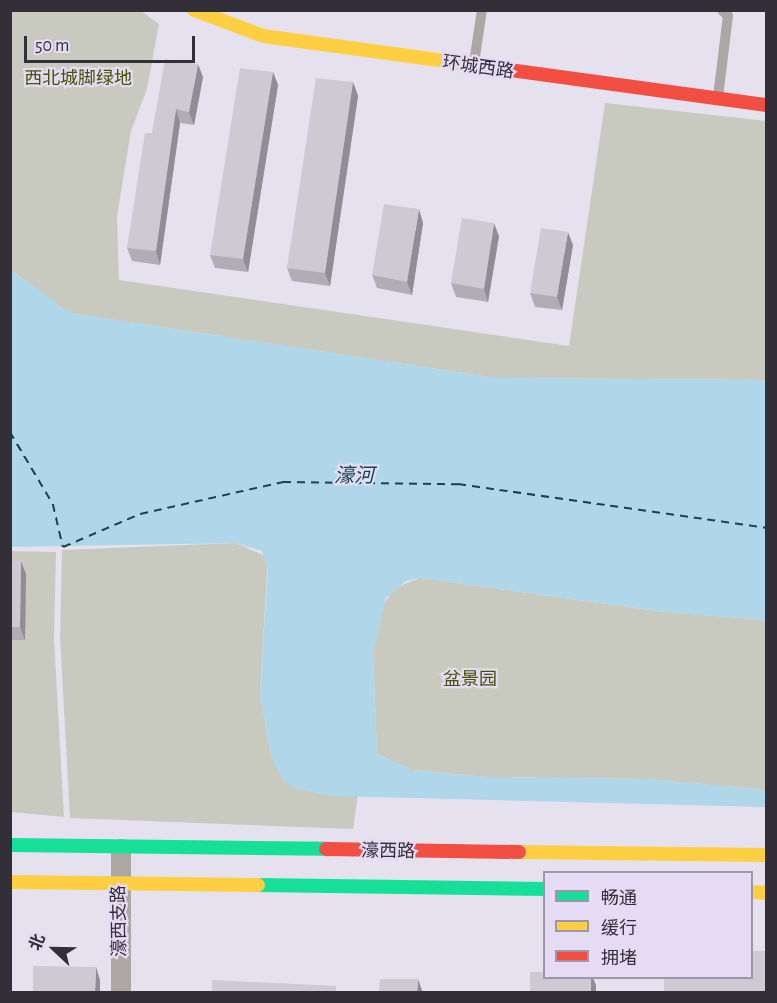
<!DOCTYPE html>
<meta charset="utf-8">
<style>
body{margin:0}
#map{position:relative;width:777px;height:1003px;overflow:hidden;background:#e6e1ee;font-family:"Alegreya Sans","Noto Sans SC",sans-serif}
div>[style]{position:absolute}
.green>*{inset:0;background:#c8cac0}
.water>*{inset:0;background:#b0d6ea}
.ferry>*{height:1.5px;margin-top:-0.75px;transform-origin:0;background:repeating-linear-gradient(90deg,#144555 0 8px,transparent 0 14px)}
.lane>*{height:10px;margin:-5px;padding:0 5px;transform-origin:5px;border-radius:5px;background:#aca7a3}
.street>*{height:20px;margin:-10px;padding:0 10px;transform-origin:10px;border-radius:10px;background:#aca7a3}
.fast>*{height:14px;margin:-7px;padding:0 7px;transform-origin:7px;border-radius:7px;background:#16e098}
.slow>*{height:14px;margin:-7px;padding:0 7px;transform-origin:7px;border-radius:7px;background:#ffcf43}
.jam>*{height:14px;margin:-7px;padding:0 7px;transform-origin:7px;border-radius:7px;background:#f24e42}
.wall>*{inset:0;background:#b2adb5}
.shaded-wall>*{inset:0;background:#918d94}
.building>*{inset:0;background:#cfc9d3}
span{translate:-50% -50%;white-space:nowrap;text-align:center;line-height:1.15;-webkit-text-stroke:4.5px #e5dbf4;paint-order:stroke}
.street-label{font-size:18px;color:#332f39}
.park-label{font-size:18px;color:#455304}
.water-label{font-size:20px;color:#144555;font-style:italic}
.frame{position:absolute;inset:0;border:12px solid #332f39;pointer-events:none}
.legend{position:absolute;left:543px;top:871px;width:210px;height:108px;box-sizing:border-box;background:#e5dbf4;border:2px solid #9e96a9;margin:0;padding:8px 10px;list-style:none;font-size:18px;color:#332f39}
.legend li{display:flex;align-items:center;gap:12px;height:30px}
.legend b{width:30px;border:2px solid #9e96a9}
.north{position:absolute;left:24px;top:919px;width:60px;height:60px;-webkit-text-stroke:4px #e5dbf4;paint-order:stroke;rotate:292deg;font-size:16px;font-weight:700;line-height:24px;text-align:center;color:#332f39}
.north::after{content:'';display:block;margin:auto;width:21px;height:27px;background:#332f39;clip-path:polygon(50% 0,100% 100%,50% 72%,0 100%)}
.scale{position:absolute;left:24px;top:36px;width:171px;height:27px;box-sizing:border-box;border:3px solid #332f39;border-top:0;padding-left:8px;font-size:18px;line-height:21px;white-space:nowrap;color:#332f39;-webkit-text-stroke:4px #e5dbf4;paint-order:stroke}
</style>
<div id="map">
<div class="green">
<div style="clip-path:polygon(10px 11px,141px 11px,159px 24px,147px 89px,131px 131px,117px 216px,119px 280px,569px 346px,605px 103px,766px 121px,766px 380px,496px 378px,69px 313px,11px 270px)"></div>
<div style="clip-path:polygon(235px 543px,268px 557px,260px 693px,271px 757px,334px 796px,358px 795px,353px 829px,70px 818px,60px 637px,62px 550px)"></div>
<div style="clip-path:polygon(10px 551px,56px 552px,54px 639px,64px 817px,11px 812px)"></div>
<div style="clip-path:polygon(420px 578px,665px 612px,766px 620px,766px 790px,647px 779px,486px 777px,411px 770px,377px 754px,373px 654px,381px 608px,395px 588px)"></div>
</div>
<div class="water">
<div style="clip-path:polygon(11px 270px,70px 313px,496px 378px,766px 380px,766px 620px,665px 612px,420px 578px,406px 581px,386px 598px,373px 654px,377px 754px,411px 770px,486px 777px,648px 779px,766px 790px,766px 807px,334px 796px,297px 789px,284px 781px,271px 757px,260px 693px,268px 569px,262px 551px,235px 543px,11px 547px)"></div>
</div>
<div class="ferry">
<div style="left:10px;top:432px;width:84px;rotate:59.2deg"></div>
<div style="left:53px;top:504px;width:44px;rotate:76.9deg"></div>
<div style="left:63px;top:547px;width:84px;rotate:-23.2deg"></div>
<div style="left:140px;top:514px;width:147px;rotate:-12.6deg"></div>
<div style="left:283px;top:482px;width:175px;rotate:0.7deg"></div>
<div style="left:458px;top:484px;width:311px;rotate:8.1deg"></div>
</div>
<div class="lane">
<div style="left:474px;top:63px;width:54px;rotate:-81.4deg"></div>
<div style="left:718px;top:97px;width:82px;rotate:-83deg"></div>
<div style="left:728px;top:16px;width:8px;rotate:-135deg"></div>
</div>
<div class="street">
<div style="left:121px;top:992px;width:143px;rotate:-90deg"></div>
</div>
<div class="fast">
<div style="left:10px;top:845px;width:316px;rotate:0.7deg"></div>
<div style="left:258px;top:885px;width:286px;rotate:0.8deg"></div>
</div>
<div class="slow">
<div style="left:194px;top:10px;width:74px;rotate:20.6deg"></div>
<div style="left:263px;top:36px;width:220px;rotate:7.8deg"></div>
<div style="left:519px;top:852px;width:247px;rotate:0.7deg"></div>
<div style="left:10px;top:882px;width:248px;rotate:0.7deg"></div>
<div style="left:752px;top:892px;width:14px;rotate:4deg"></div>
</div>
<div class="jam">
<div style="left:481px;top:66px;width:288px;rotate:7.8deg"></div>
<div style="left:326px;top:849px;width:193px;rotate:0.9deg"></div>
</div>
<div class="wall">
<div style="clip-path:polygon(273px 72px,278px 85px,248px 272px,215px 268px,210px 255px)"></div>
<div style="clip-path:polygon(203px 77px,194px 125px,180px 123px,160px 265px,132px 261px,127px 248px,152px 133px)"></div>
<div style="clip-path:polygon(353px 82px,358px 96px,330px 286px,292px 281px,287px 268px)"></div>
<div style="clip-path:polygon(423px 223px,412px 295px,377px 288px,372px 275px)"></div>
<div style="clip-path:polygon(499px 236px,488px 302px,456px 297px,451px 283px)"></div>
<div style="clip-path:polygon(573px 245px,562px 310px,535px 307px,530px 293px)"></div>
<div style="clip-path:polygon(10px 561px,26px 574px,25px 640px,10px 640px)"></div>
</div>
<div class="shaded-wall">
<div style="clip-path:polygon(198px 64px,203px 77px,194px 125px,189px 112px)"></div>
<div style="clip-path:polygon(273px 72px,278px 85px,248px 272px,243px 259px)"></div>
<div style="clip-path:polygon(353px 82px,358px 96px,330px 286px,325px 273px)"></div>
<div style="clip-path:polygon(176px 109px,180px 123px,160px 265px,156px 251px)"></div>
<div style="clip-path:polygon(419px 209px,423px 223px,412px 295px,407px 282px)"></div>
<div style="clip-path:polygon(494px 223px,499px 236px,488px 302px,484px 289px)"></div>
<div style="clip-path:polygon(568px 232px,573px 245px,562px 310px,557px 297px)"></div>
<div style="clip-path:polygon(21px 561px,26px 574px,25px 640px,20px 627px)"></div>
<div style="clip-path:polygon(96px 967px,100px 980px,100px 993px,95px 993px)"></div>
<div style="clip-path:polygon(591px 978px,593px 978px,596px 985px,596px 993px,591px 993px)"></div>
<div style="clip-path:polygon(418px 979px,423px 993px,417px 993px)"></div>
</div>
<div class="building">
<div style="clip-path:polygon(165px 59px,198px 64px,189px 112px,176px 109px,156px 251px,127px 248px,145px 133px,152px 133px)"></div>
<div style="clip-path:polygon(240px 68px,273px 72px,243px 259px,210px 255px)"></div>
<div style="clip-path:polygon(316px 78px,353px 82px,325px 273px,287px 268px)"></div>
<div style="clip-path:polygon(384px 204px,419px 209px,407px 282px,372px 275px)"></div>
<div style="clip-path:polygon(462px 218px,494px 223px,484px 289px,451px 283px)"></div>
<div style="clip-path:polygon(541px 228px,568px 232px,557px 297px,530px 293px)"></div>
<div style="clip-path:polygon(10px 561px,21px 561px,20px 627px,10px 627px)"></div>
<div style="clip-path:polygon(752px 951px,766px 951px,766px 993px,664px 992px,664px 978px,752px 978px)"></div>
<div style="clip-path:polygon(33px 966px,96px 967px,95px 993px,33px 993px)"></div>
<div style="clip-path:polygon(530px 972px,544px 972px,544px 978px,591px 978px,591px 993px,530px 993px)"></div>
<div style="clip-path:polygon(380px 979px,418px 979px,417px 993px,379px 993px)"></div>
<div style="clip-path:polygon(212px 980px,336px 986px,336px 993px,212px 993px)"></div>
</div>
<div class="street-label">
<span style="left:478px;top:68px;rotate:8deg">环城西路</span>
<span style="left:388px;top:852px;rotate:1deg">濠西路</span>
<span style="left:120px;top:921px;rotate:-91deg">濠西支路</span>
</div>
<div class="park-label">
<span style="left:78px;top:79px">西北城脚绿地</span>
<span style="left:470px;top:680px">盆景园</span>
</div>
<div class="water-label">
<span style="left:354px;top:476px">濠河</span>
</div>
<div class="frame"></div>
<ul class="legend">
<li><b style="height:8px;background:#16e098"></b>畅通</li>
<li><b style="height:8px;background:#ffcf43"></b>缓行</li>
<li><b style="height:8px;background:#f24e42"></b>拥堵</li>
</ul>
<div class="north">北</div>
<div class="scale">50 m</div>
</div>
